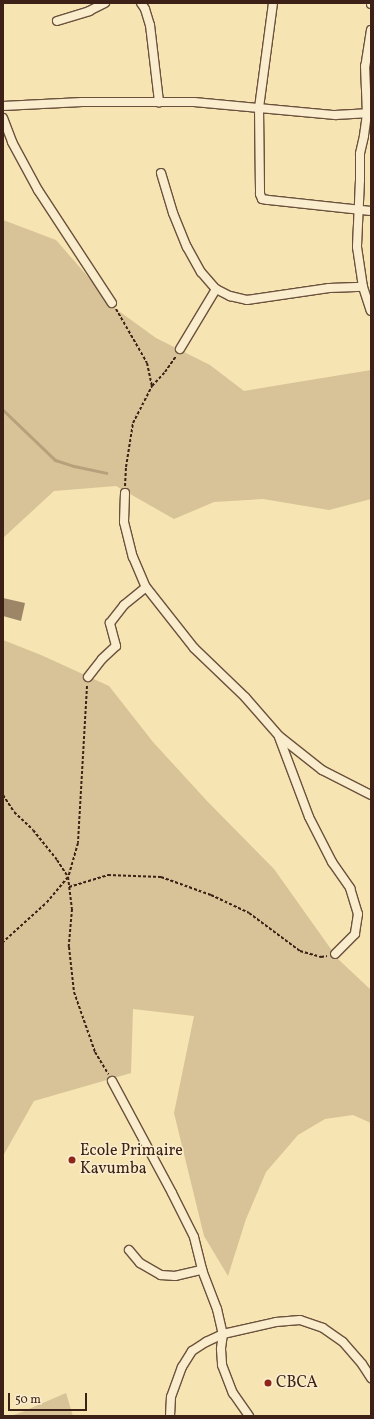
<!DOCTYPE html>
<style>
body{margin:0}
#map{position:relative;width:374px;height:1419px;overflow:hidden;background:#f6e4b2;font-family:Vollkorn,serif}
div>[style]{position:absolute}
.green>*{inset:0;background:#d7c397}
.stream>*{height:3px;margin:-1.5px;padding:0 1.5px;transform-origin:1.5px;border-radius:1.5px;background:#b7a17d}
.building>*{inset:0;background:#9d8667}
.path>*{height:2px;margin-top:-1px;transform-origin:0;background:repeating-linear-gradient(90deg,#3d2016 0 3px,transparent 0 5px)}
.roads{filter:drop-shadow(1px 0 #6b513d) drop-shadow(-1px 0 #6b513d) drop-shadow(0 1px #6b513d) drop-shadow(0 -1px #6b513d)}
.street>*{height:8px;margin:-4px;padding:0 4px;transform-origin:4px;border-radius:4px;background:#f9edcd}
.dots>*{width:11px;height:11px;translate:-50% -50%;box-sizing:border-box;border:2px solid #f9edcd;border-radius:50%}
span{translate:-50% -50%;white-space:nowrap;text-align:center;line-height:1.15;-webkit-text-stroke:3px #f9edcd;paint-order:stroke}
.poi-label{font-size:16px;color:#3d2016}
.left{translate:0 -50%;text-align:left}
.frame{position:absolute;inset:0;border:4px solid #3d2016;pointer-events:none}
.scale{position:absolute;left:8px;top:1393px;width:79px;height:18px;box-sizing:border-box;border:2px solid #3d2016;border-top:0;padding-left:5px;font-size:12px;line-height:14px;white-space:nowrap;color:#3d2016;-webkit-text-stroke:3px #f9edcd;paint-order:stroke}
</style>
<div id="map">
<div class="green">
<div style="clip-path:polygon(3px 220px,56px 240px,116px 309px,156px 338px,210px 365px,244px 391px,371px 370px,371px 499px,329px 510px,263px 499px,214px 502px,174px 519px,116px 486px,54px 491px,3px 538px)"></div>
<div style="clip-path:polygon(3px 640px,41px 655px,109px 686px,153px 742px,207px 801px,274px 869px,338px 959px,371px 990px,371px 1123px,353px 1115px,325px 1119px,298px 1135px,266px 1172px,246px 1219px,228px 1276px,204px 1236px,174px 1113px,194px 1016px,133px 1009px,131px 1073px,34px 1101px,3px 1156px)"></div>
<div style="clip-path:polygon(66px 1393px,73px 1416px,11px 1416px,22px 1412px)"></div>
</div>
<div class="stream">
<div style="left:3px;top:410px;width:72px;rotate:43.9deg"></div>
<div style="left:55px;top:460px;width:20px;rotate:18deg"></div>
<div style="left:74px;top:466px;width:33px;rotate:12deg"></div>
</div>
<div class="building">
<div style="clip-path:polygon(3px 598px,25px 603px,21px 621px,3px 616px)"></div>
</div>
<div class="path">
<div style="left:116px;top:309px;width:62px;rotate:60.1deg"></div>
<div style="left:147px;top:363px;width:24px;rotate:78deg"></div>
<div style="left:125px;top:486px;width:19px;rotate:-87deg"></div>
<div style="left:126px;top:467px;width:45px;rotate:-81deg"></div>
<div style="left:133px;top:423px;width:42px;rotate:-62.8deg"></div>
<div style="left:152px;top:386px;width:19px;rotate:-47deg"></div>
<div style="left:165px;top:372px;width:19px;rotate:-55deg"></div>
<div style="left:87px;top:686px;width:157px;rotate:93.3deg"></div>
<div style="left:78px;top:843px;width:35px;rotate:106deg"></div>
<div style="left:68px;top:877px;width:32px;rotate:83deg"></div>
<div style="left:72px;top:909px;width:38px;rotate:95deg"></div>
<div style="left:69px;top:947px;width:45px;rotate:83.7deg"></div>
<div style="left:74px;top:992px;width:64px;rotate:70.7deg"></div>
<div style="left:95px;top:1052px;width:26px;rotate:59deg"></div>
<div style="left:3px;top:795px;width:20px;rotate:57deg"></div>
<div style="left:14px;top:812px;width:26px;rotate:43deg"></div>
<div style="left:33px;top:830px;width:38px;rotate:51deg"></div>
<div style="left:57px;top:860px;width:20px;rotate:57deg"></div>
<div style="left:68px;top:877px;width:35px;rotate:130deg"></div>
<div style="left:45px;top:904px;width:57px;rotate:137.9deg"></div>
<div style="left:69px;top:887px;width:41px;rotate:-17.1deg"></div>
<div style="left:108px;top:875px;width:53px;rotate:2.2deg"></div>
<div style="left:161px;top:877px;width:53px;rotate:19.8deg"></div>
<div style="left:211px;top:895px;width:42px;rotate:25.3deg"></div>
<div style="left:249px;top:913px;width:64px;rotate:36.7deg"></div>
<div style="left:300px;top:951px;width:22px;rotate:16deg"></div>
<div style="left:321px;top:957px;width:6px;rotate:-9deg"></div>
</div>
<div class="roads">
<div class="street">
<div style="left:141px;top:3px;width:7px;rotate:56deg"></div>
<div style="left:145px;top:9px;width:17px;rotate:73deg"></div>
<div style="left:150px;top:25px;width:78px;rotate:83.3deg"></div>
<div style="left:273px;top:3px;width:106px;rotate:97.6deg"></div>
<div style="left:259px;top:108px;width:86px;rotate:89.3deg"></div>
<div style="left:260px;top:194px;width:5px;rotate:68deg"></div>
<div style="left:262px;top:199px;width:6px;rotate:9deg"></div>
<div style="left:268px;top:200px;width:104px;rotate:6.1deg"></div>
<div style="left:371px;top:3px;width:1px;rotate:90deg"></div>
<div style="left:57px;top:21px;width:34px;rotate:-17deg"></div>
<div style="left:89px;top:11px;width:18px;rotate:-27deg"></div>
<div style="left:371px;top:30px;width:36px;rotate:99deg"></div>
<div style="left:365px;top:66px;width:48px;rotate:87.6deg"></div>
<div style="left:367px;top:114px;width:22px;rotate:98deg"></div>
<div style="left:364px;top:136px;width:18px;rotate:103deg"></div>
<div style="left:360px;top:154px;width:26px;rotate:90deg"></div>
<div style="left:360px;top:180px;width:67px;rotate:92.6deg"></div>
<div style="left:357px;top:247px;width:40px;rotate:81.5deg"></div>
<div style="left:363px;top:287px;width:25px;rotate:72deg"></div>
<div style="left:3px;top:106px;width:79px;rotate:-2.9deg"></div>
<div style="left:82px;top:102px;width:112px"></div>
<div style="left:194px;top:102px;width:142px;rotate:5.3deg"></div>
<div style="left:335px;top:115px;width:36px;rotate:-3deg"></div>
<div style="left:3px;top:118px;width:26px;rotate:69deg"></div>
<div style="left:12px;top:142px;width:55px;rotate:61.6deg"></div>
<div style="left:38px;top:190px;width:135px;rotate:56.8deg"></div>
<div style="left:161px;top:173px;width:42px;rotate:73.3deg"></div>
<div style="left:173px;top:213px;width:37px;rotate:68deg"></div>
<div style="left:187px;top:247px;width:29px;rotate:61deg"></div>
<div style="left:201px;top:272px;width:23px;rotate:49deg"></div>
<div style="left:216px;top:289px;width:16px;rotate:27deg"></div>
<div style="left:230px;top:296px;width:17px;rotate:13deg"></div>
<div style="left:247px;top:300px;width:83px;rotate:-8.3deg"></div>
<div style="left:329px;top:288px;width:34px;rotate:-2deg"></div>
<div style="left:180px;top:349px;width:70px;rotate:-59deg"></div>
<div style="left:125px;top:493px;width:29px;rotate:92deg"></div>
<div style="left:124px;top:522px;width:36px;rotate:76deg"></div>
<div style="left:133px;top:557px;width:33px;rotate:67deg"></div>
<div style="left:146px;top:587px;width:78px;rotate:51.8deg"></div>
<div style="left:194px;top:648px;width:71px;rotate:43.9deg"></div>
<div style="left:245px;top:697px;width:52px;rotate:48.9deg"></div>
<div style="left:279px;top:736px;width:55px;rotate:38.3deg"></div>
<div style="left:322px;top:770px;width:55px;rotate:27deg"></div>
<div style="left:88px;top:677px;width:23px;rotate:-52deg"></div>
<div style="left:102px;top:659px;width:19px;rotate:-43deg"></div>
<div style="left:116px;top:646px;width:24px;rotate:-105deg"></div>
<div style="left:110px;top:623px;width:23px;rotate:-52deg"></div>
<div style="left:124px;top:605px;width:28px;rotate:-39deg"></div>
<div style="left:279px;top:737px;width:85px;rotate:69.4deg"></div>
<div style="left:309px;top:817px;width:51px;rotate:62.9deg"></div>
<div style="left:332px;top:862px;width:32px;rotate:55deg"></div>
<div style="left:350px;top:888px;width:27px;rotate:73deg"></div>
<div style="left:358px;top:914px;width:20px;rotate:99deg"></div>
<div style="left:355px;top:934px;width:28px;rotate:135deg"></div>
<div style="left:112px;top:1081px;width:127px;rotate:61.8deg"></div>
<div style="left:172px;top:1193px;width:49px;rotate:63.4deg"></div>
<div style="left:194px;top:1237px;width:34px;rotate:76deg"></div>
<div style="left:202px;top:1270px;width:42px;rotate:69deg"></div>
<div style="left:217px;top:1309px;width:26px;rotate:77deg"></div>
<div style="left:223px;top:1334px;width:15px;rotate:98deg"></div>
<div style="left:221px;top:1349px;width:16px;rotate:86deg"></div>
<div style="left:222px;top:1365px;width:30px;rotate:69deg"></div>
<div style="left:233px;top:1393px;width:28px;rotate:55deg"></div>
<div style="left:129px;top:1250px;width:17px;rotate:50deg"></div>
<div style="left:140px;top:1263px;width:24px;rotate:30deg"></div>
<div style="left:161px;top:1275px;width:14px;rotate:4deg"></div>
<div style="left:175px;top:1276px;width:28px;rotate:-13deg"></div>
<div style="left:170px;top:1416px;width:19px;rotate:-87deg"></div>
<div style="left:171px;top:1397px;width:32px;rotate:-70deg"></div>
<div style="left:182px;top:1367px;width:19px;rotate:-58deg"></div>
<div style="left:192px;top:1351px;width:17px;rotate:-33deg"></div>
<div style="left:206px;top:1342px;width:19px;rotate:-25deg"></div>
<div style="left:223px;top:1334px;width:54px;rotate:-12.8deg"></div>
<div style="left:276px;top:1322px;width:24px;rotate:-5deg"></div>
<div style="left:300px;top:1320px;width:24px;rotate:19deg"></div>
<div style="left:323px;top:1328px;width:24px;rotate:35deg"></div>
<div style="left:343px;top:1342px;width:29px;rotate:49deg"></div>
<div style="left:362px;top:1364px;width:17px;rotate:57deg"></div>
</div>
</div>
<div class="dots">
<div style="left:72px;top:1160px;background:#8f2418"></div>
<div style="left:268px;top:1383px;background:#8f2418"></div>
</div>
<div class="poi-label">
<span class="left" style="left:80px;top:1160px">Ecole Primaire<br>Kavumba</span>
<span class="left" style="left:276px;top:1383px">CBCA</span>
</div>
<div class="frame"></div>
<div class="scale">50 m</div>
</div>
